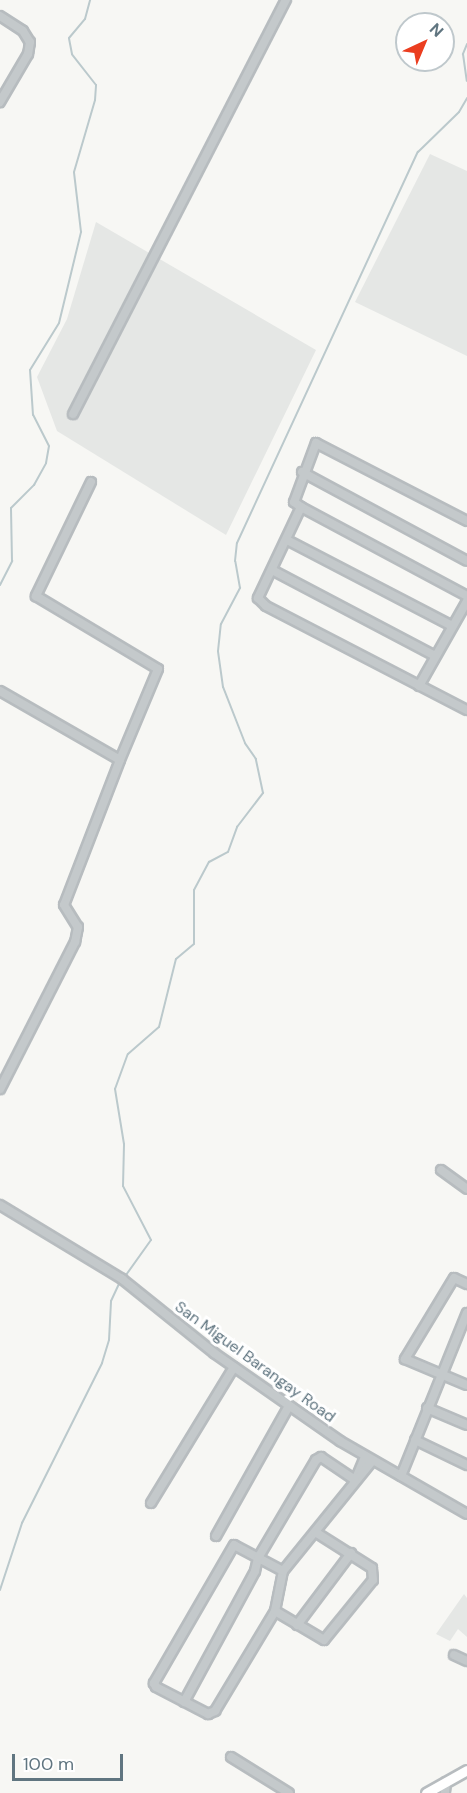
<!DOCTYPE html>
<style>
body{margin:0}
#map{position:relative;width:467px;height:1793px;overflow:hidden;background:#f7f7f4;font-family:"DM Sans",sans-serif}
div>[style]{position:absolute}
.built>*{inset:0;background:#e5e7e5}
.stream>*{height:2px;margin:-1px;padding:0 1px;transform-origin:1px;border-radius:1px;background:#bbc9cc}
.roads{filter:drop-shadow(2px 0 #b7bcbf) drop-shadow(-2px 0 #b7bcbf) drop-shadow(0 2px #b7bcbf) drop-shadow(0 -2px #b7bcbf)}
.minor>*{height:8px;margin:-4px;padding:0 4px;transform-origin:4px;border-radius:4px;background:#c4c9cb}
.major>*{height:9px;margin:-4.5px;padding:0 4.5px;transform-origin:4.5px;border-radius:4.5px;background:#fff}
span{translate:-50% -50%;white-space:nowrap;text-align:center;line-height:1.15;-webkit-text-stroke:6px #fff;paint-order:stroke}
.street-label{font-size:16px;color:#607580}
.north{position:absolute;left:395px;top:12px;width:60px;height:60px;box-sizing:border-box;background:#fff;border:2px solid #bfc8cc;border-radius:50%;rotate:44deg;font-size:16px;font-weight:700;line-height:24px;text-align:center;color:#607580}
.north::after{content:'';display:block;margin:auto;width:21px;height:27px;background:#eb3e20;clip-path:polygon(50% 0,100% 100%,50% 72%,0 100%)}
.scale{position:absolute;left:12px;top:1754px;width:111px;height:27px;box-sizing:border-box;border:3px solid #607580;border-top:0;padding-left:8px;font-size:18px;line-height:21px;white-space:nowrap;color:#607580;-webkit-text-stroke:4px #fff;paint-order:stroke}
</style>
<div id="map">
<div class="built">
<div style="clip-path:polygon(430px 154px,467px 171px,467px 356px,355px 302px)"></div>
<div style="clip-path:polygon(96px 222px,316px 350px,226px 535px,57px 431px,37px 377px,67px 319px)"></div>
<div style="clip-path:polygon(464px 1594px,467px 1598px,467px 1637px,458px 1629px,450px 1641px,436px 1634px)"></div>
</div>
<div class="stream">
<div style="left:467px;top:44px;width:11px;rotate:112deg"></div>
<div style="left:463px;top:54px;width:27px;rotate:82deg"></div>
<div style="left:0;top:585px;width:27px;rotate:-63deg"></div>
<div style="left:12px;top:561px;width:53px;rotate:-91.1deg"></div>
<div style="left:11px;top:508px;width:33px;rotate:-45deg"></div>
<div style="left:34px;top:485px;width:25px;rotate:-61deg"></div>
<div style="left:46px;top:463px;width:17px;rotate:-80deg"></div>
<div style="left:49px;top:446px;width:35px;rotate:-117deg"></div>
<div style="left:33px;top:415px;width:45px;rotate:-93.8deg"></div>
<div style="left:30px;top:370px;width:55px;rotate:-58.3deg"></div>
<div style="left:59px;top:323px;width:94px;rotate:-76.4deg"></div>
<div style="left:81px;top:232px;width:60px;rotate:-96.7deg"></div>
<div style="left:74px;top:172px;width:75px;rotate:-73.7deg"></div>
<div style="left:95px;top:100px;width:15px;rotate:-86deg"></div>
<div style="left:96px;top:85px;width:39px;rotate:-128deg"></div>
<div style="left:72px;top:54px;width:16px;rotate:-101deg"></div>
<div style="left:69px;top:38px;width:25px;rotate:-50deg"></div>
<div style="left:85px;top:19px;width:20px;rotate:-75deg"></div>
<div style="left:126px;top:1275px;width:43px;rotate:-54.5deg"></div>
<div style="left:151px;top:1240px;width:61px;rotate:-117.4deg"></div>
<div style="left:123px;top:1186px;width:42px;rotate:-88.6deg"></div>
<div style="left:124px;top:1144px;width:56px;rotate:-99.3deg"></div>
<div style="left:115px;top:1089px;width:37px;rotate:-70deg"></div>
<div style="left:128px;top:1054px;width:41px;rotate:-41.1deg"></div>
<div style="left:159px;top:1027px;width:70px;rotate:-76deg"></div>
<div style="left:176px;top:959px;width:23px;rotate:-40deg"></div>
<div style="left:194px;top:944px;width:54px;rotate:-90deg"></div>
<div style="left:194px;top:890px;width:32px;rotate:-62deg"></div>
<div style="left:209px;top:862px;width:21px;rotate:-28deg"></div>
<div style="left:228px;top:852px;width:27px;rotate:-70deg"></div>
<div style="left:237px;top:827px;width:43px;rotate:-52.6deg"></div>
<div style="left:263px;top:793px;width:35px;rotate:-102deg"></div>
<div style="left:256px;top:759px;width:19px;rotate:-125deg"></div>
<div style="left:245px;top:743px;width:60px;rotate:-111.4deg"></div>
<div style="left:223px;top:687px;width:36px;rotate:-98deg"></div>
<div style="left:218px;top:651px;width:27px;rotate:-84deg"></div>
<div style="left:221px;top:624px;width:41px;rotate:-62.2deg"></div>
<div style="left:240px;top:588px;width:27px;rotate:-100deg"></div>
<div style="left:235px;top:561px;width:18px;rotate:-84deg"></div>
<div style="left:237px;top:543px;width:431px;rotate:-65.2deg"></div>
<div style="left:418px;top:152px;width:57px;rotate:-44.3deg"></div>
<div style="left:459px;top:112px;width:16px;rotate:-60deg"></div>
<div style="left:0;top:1590px;width:71px;rotate:-71.8deg"></div>
<div style="left:22px;top:1523px;width:179px;rotate:-63.4deg"></div>
<div style="left:102px;top:1363px;width:24px;rotate:-73deg"></div>
<div style="left:109px;top:1340px;width:39px;rotate:-87deg"></div>
<div style="left:111px;top:1301px;width:19px;rotate:-65deg"></div>
</div>
<div class="roads">
<div class="minor">
<div style="left:0;top:16px;width:27px;rotate:33deg"></div>
<div style="left:23px;top:31px;width:13px;rotate:58deg"></div>
<div style="left:30px;top:42px;width:12px;rotate:99deg"></div>
<div style="left:28px;top:54px;width:56px;rotate:120.3deg"></div>
<div style="left:73px;top:414px;width:466px;rotate:-62.8deg"></div>
<div style="left:302px;top:472px;width:187px;rotate:28.3deg"></div>
<div style="left:91px;top:482px;width:127px;rotate:115.8deg"></div>
<div style="left:36px;top:596px;width:142px;rotate:30.9deg"></div>
<div style="left:158px;top:669px;width:99px;rotate:112.7deg"></div>
<div style="left:301px;top:507px;width:188px;rotate:28.2deg"></div>
<div style="left:467px;top:521px;width:170px;rotate:-152.7deg"></div>
<div style="left:316px;top:443px;width:63px;rotate:110.4deg"></div>
<div style="left:294px;top:502px;width:9px;rotate:36deg"></div>
<div style="left:301px;top:507px;width:101px;rotate:115.3deg"></div>
<div style="left:258px;top:598px;width:11px;rotate:45deg"></div>
<div style="left:266px;top:606px;width:226px;rotate:27.4deg"></div>
<div style="left:287px;top:540px;width:186px;rotate:27.5deg"></div>
<div style="left:272px;top:570px;width:184px;rotate:27.8deg"></div>
<div style="left:419px;top:686px;width:98px;rotate:-60.5deg"></div>
<div style="left:0;top:691px;width:138px;rotate:29.9deg"></div>
<div style="left:120px;top:760px;width:155px;rotate:111.1deg"></div>
<div style="left:64px;top:905px;width:26px;rotate:58deg"></div>
<div style="left:78px;top:927px;width:15px;rotate:101deg"></div>
<div style="left:75px;top:942px;width:165px;rotate:117deg"></div>
<div style="left:441px;top:1170px;width:32px;rotate:36deg"></div>
<div style="left:0;top:1205px;width:143px;rotate:31.2deg"></div>
<div style="left:122px;top:1279px;width:118px;rotate:38.8deg"></div>
<div style="left:214px;top:1353px;width:154px;rotate:34.9deg"></div>
<div style="left:340px;top:1441px;width:146px;rotate:29.9deg"></div>
<div style="left:467px;top:1284px;width:14px;rotate:-155deg"></div>
<div style="left:454px;top:1278px;width:95px;rotate:121.2deg"></div>
<div style="left:405px;top:1359px;width:67px;rotate:22.8deg"></div>
<div style="left:427px;top:1408px;width:43px;rotate:23deg"></div>
<div style="left:415px;top:1440px;width:58px;rotate:25.7deg"></div>
<div style="left:357px;top:1476px;width:21px;rotate:-67deg"></div>
<div style="left:401px;top:1476px;width:176px;rotate:-68deg"></div>
<div style="left:151px;top:1503px;width:159px;rotate:-58.6deg"></div>
<div style="left:216px;top:1536px;width:149px;rotate:-60.7deg"></div>
<div style="left:283px;top:1571px;width:55px;rotate:-152deg"></div>
<div style="left:234px;top:1545px;width:160px;rotate:120.1deg"></div>
<div style="left:154px;top:1683px;width:4px;rotate:63deg"></div>
<div style="left:156px;top:1687px;width:59px;rotate:27.4deg"></div>
<div style="left:208px;top:1714px;width:8px;rotate:-23deg"></div>
<div style="left:215px;top:1711px;width:117px;rotate:-59deg"></div>
<div style="left:275px;top:1611px;width:41px;rotate:-78.7deg"></div>
<div style="left:283px;top:1571px;width:141px;rotate:-51deg"></div>
<div style="left:275px;top:1611px;width:57px;rotate:30.6deg"></div>
<div style="left:324px;top:1640px;width:77px;rotate:-50.8deg"></div>
<div style="left:373px;top:1580px;width:12px;rotate:-95deg"></div>
<div style="left:372px;top:1568px;width:67px;rotate:-147.7deg"></div>
<div style="left:297px;top:1625px;width:90px;rotate:-53.1deg"></div>
<div style="left:454px;top:1655px;width:14px;rotate:25deg"></div>
<div style="left:184px;top:1702px;width:149px;rotate:-61.5deg"></div>
<div style="left:255px;top:1571px;width:13px;rotate:-77deg"></div>
<div style="left:258px;top:1558px;width:114px;rotate:-59.4deg"></div>
<div style="left:316px;top:1460px;width:6px;rotate:-31deg"></div>
<div style="left:321px;top:1457px;width:40px;rotate:34deg"></div>
<div style="left:231px;top:1757px;width:68px;rotate:31.8deg"></div>
<div style="left:445px;top:1793px;width:11px;rotate:-85deg"></div>
</div>
<div class="major">
<div style="left:426px;top:1793px;width:47px;rotate:-29.3deg"></div>
</div>
</div>
<div class="street-label">
<span style="left:255px;top:1362px;rotate:36deg">San Miguel Barangay Road</span>
</div>
<div class="north">N</div>
<div class="scale">100 m</div>
</div>
